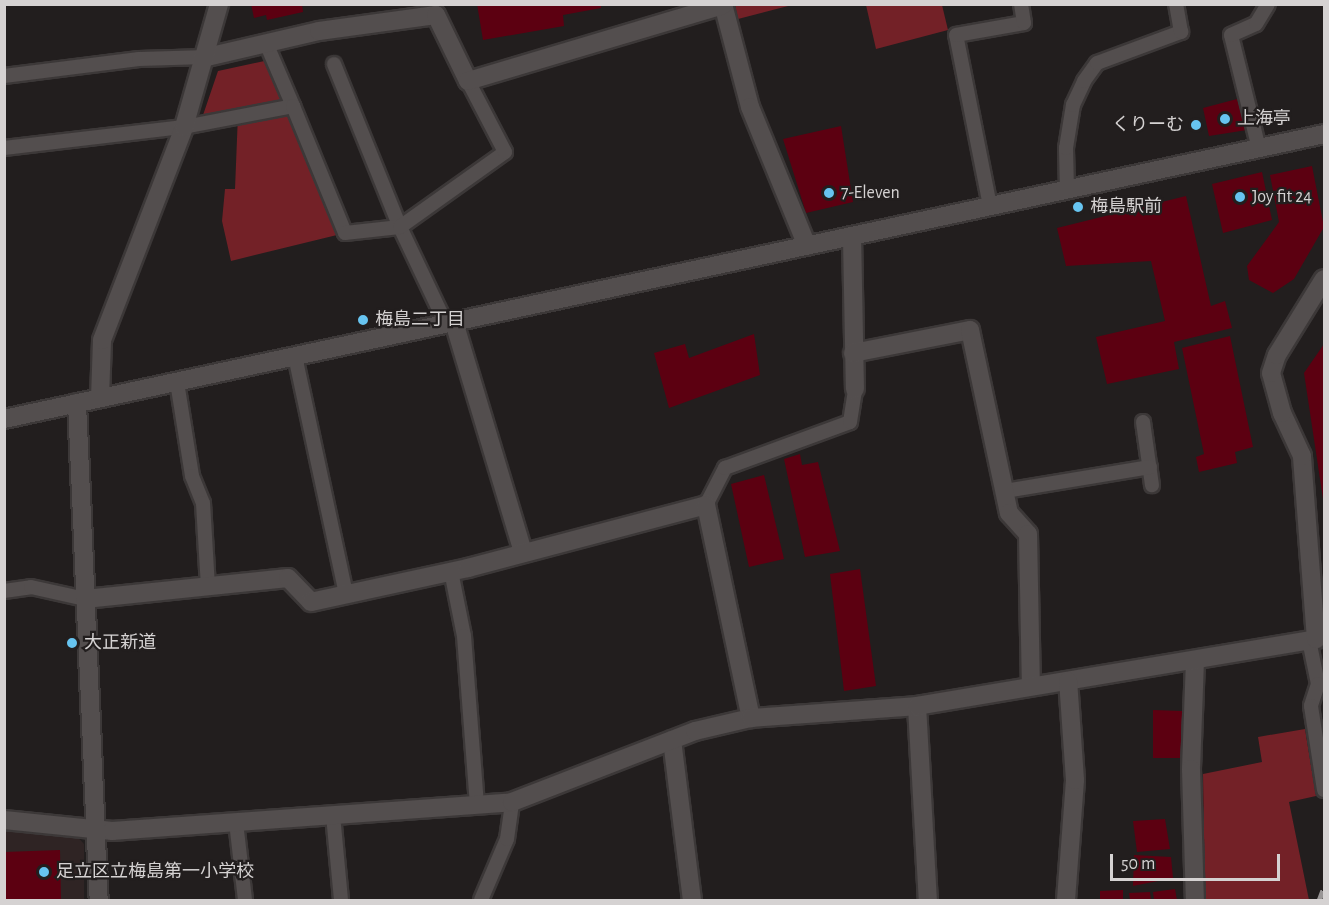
<!DOCTYPE html>
<meta charset="utf-8">
<style>
body{margin:0}
#map{position:relative;width:1329px;height:905px;overflow:hidden;background:#221e1e;font-family:"Alegreya Sans","Noto Sans JP",sans-serif}
div>[style]{position:absolute}
.built>*{inset:0;background:#2f2424}
.green>*{inset:0;background:#732127}
.building>*{inset:0;background:#5c0011}
.roads{filter:drop-shadow(2px 0 #3c3838) drop-shadow(-2px 0 #3c3838) drop-shadow(0 2px #3c3838) drop-shadow(0 -2px #3c3838)}
.lane>*{height:14px;margin:-7px;padding:0 7px;transform-origin:7px;border-radius:7px;background:#534e4e}
.street>*{height:18px;margin:-9px;padding:0 9px;transform-origin:9px;border-radius:9px;background:#534e4e}
.secondary>*{height:18px;margin:-9px;padding:0 9px;transform-origin:9px;border-radius:9px;background:#534e4e}
.rail>*{height:4.5px;margin-top:-2.25px;transform-origin:0;background:repeating-linear-gradient(90deg,#999696 0 10px,transparent 0 20px)}
.dots>*{width:16px;height:16px;translate:-50% -50%;box-sizing:border-box;border:3px solid #221e1e;border-radius:50%}
span{translate:-50% -50%;white-space:nowrap;text-align:center;line-height:1.15;-webkit-text-stroke:4.5px #221e1e;paint-order:stroke}
.poi-label{font-size:18px;color:#d5d2d2}
.left{translate:0 -50%;text-align:left}
.right{translate:-100% -50%;text-align:right}
.frame{position:absolute;inset:0;border:6px solid #d5d2d2;pointer-events:none}
.scale{position:absolute;left:1110px;top:854px;width:170px;height:27px;box-sizing:border-box;border:3px solid #d5d2d2;border-top:0;padding-left:8px;font-size:18px;line-height:21px;white-space:nowrap;color:#d5d2d2;-webkit-text-stroke:4px #221e1e;paint-order:stroke}
</style>
<div id="map">
<div class="built">
<div style="clip-path:polygon(5px 825px,74px 833px,84px 844px,84px 900px,5px 900px)"></div>
</div>
<div class="green">
<div style="clip-path:polygon(735px 5px,735px 4px,792px 5px,738px 19px)"></div>
<div style="clip-path:polygon(866px 5px,942px 5px,948px 30px,876px 49px)"></div>
<div style="clip-path:polygon(269px 60px,337px 235px,231px 261px,222px 221px,225px 189px,235px 189px,238px 114px,202px 118px,218px 71px)"></div>
<div style="clip-path:polygon(1305px 729px,1316px 796px,1289px 802px,1309px 900px,1205px 900px,1203px 774px,1262px 762px,1258px 737px)"></div>
</div>
<div class="building">
<div style="clip-path:polygon(251px 4px,302px 4px,303px 12px,267px 20px,266px 15px,254px 18px)"></div>
<div style="clip-path:polygon(477px 4px,601px 4px,601px 8px,563px 15px,564px 26px,483px 40px)"></div>
<div style="clip-path:polygon(1237px 99px,1247px 130px,1209px 136px,1203px 108px)"></div>
<div style="clip-path:polygon(841px 126px,853px 202px,806px 213px,783px 139px)"></div>
<div style="clip-path:polygon(1312px 166px,1324px 227px,1294px 279px,1273px 293px,1249px 280px,1247px 266px,1279px 222px,1270px 175px)"></div>
<div style="clip-path:polygon(1262px 172px,1272px 220px,1223px 233px,1212px 184px)"></div>
<div style="clip-path:polygon(1186px 196px,1211px 306px,1225px 301px,1232px 328px,1174px 342px,1179px 369px,1107px 384px,1096px 337px,1165px 321px,1151px 261px,1066px 266px,1057px 228px)"></div>
<div style="clip-path:polygon(754px 334px,760px 375px,669px 408px,654px 353px,685px 344px,689px 358px)"></div>
<div style="clip-path:polygon(1230px 336px,1253px 447px,1235px 452px,1237px 463px,1199px 472px,1196px 457px,1204px 454px,1182px 348px)"></div>
<div style="clip-path:polygon(1324px 344px,1324px 499px,1323px 499px,1304px 373px)"></div>
<div style="clip-path:polygon(800px 454px,802px 465px,818px 462px,840px 551px,805px 557px,784px 459px)"></div>
<div style="clip-path:polygon(764px 475px,784px 559px,749px 567px,731px 484px)"></div>
<div style="clip-path:polygon(860px 569px,876px 686px,844px 691px,830px 574px)"></div>
<div style="clip-path:polygon(1153px 710px,1182px 711px,1183px 758px,1153px 758px)"></div>
<div style="clip-path:polygon(1165px 819px,1170px 849px,1137px 852px,1133px 821px)"></div>
<div style="clip-path:polygon(60px 850px,61px 900px,4px 900px,4px 852px)"></div>
<div style="clip-path:polygon(1134px 855px,1171px 857px,1173px 878px,1133px 886px)"></div>
<div style="clip-path:polygon(1175px 889px,1177px 900px,1154px 900px,1153px 892px)"></div>
<div style="clip-path:polygon(1123px 890px,1123px 900px,1100px 900px,1100px 891px)"></div>
<div style="clip-path:polygon(1150px 892px,1151px 900px,1130px 900px,1129px 893px)"></div>
</div>
<div class="roads">
<div class="lane">
<div style="left:266px;top:43px;width:69px;rotate:66.8deg"></div>
<div style="left:334px;top:64px;width:176px;rotate:68deg"></div>
<div style="left:400px;top:227px;width:107px;rotate:64.6deg"></div>
<div style="left:4px;top:76px;width:136px;rotate:-7.2deg"></div>
<div style="left:139px;top:59px;width:68px;rotate:-1.7deg"></div>
<div style="left:4px;top:148px;width:181px;rotate:-6.7deg"></div>
<div style="left:184px;top:127px;width:111px;rotate:-10.9deg"></div>
<div style="left:293px;top:106px;width:137px;rotate:67.7deg"></div>
<div style="left:345px;top:233px;width:55px;rotate:-6.2deg"></div>
<div style="left:400px;top:227px;width:129px;rotate:-35.5deg"></div>
<div style="left:505px;top:152px;width:80px;rotate:-117.5deg"></div>
<div style="left:1259px;top:149px;width:117px;rotate:-103.8deg"></div>
<div style="left:1231px;top:35px;width:27px;rotate:-24deg"></div>
<div style="left:1256px;top:24px;width:23px;rotate:-59deg"></div>
<div style="left:1067px;top:190px;width:42px;rotate:-91.4deg"></div>
<div style="left:1066px;top:148px;width:44px;rotate:-80.8deg"></div>
<div style="left:1073px;top:105px;width:26px;rotate:-65deg"></div>
<div style="left:1084px;top:81px;width:22px;rotate:-54deg"></div>
<div style="left:1097px;top:63px;width:90px;rotate:-20.3deg"></div>
<div style="left:1181px;top:32px;width:28px;rotate:-100deg"></div>
<div style="left:990px;top:206px;width:174px;rotate:-101.2deg"></div>
<div style="left:956px;top:35px;width:69px;rotate:-10deg"></div>
<div style="left:1024px;top:23px;width:19px;rotate:-99deg"></div>
<div style="left:295px;top:356px;width:243px;rotate:77.9deg"></div>
<div style="left:177px;top:382px;width:95px;rotate:80.9deg"></div>
<div style="left:192px;top:476px;width:29px;rotate:68deg"></div>
<div style="left:203px;top:503px;width:83px;rotate:86.6deg"></div>
<div style="left:1143px;top:422px;width:64px;rotate:81.9deg"></div>
<div style="left:1005px;top:491px;width:147px;rotate:-9.4deg"></div>
<div style="left:706px;top:505px;width:42px;rotate:-62.8deg"></div>
<div style="left:725px;top:468px;width:133px;rotate:-20.2deg"></div>
<div style="left:850px;top:422px;width:33px;rotate:-81deg"></div>
<div style="left:451px;top:571px;width:66px;rotate:78.7deg"></div>
<div style="left:464px;top:636px;width:169px;rotate:85.6deg"></div>
<div style="left:4px;top:591px;width:27px;rotate:-8deg"></div>
<div style="left:31px;top:587px;width:55px;rotate:12.5deg"></div>
<div style="left:1309px;top:640px;width:45px;rotate:78.4deg"></div>
<div style="left:1318px;top:684px;width:23px;rotate:108deg"></div>
<div style="left:1311px;top:706px;width:85px;rotate:81.2deg"></div>
<div style="left:333px;top:815px;width:85px;rotate:84.6deg"></div>
<div style="left:236px;top:822px;width:79px;rotate:83.4deg"></div>
<div style="left:481px;top:900px;width:66px;rotate:-66.9deg"></div>
<div style="left:507px;top:839px;width:37px;rotate:-82deg"></div>
</div>
<div class="street">
<div style="left:723px;top:4px;width:106px;rotate:75.3deg"></div>
<div style="left:750px;top:107px;width:150px;rotate:67.7deg"></div>
<div style="left:207px;top:57px;width:115px;rotate:-13.1deg"></div>
<div style="left:319px;top:31px;width:118px;rotate:-7.8deg"></div>
<div style="left:436px;top:15px;width:73px;rotate:64.1deg"></div>
<div style="left:468px;top:81px;width:266px;rotate:-16.6deg"></div>
<div style="left:852px;top:236px;width:153px;rotate:88.9deg"></div>
<div style="left:454px;top:322px;width:240px;rotate:73.3deg"></div>
<div style="left:853px;top:353px;width:119px;rotate:-11.1deg"></div>
<div style="left:970px;top:330px;width:187px;rotate:78deg"></div>
<div style="left:1009px;top:513px;width:28px;rotate:48deg"></div>
<div style="left:1028px;top:534px;width:152px;rotate:88.9deg"></div>
<div style="left:100px;top:398px;width:58px;rotate:-88deg"></div>
<div style="left:102px;top:340px;width:228px;rotate:-68.9deg"></div>
<div style="left:184px;top:127px;width:128px;rotate:-74.1deg"></div>
<div style="left:85px;top:599px;width:204px;rotate:-5.9deg"></div>
<div style="left:288px;top:578px;width:33px;rotate:46deg"></div>
<div style="left:311px;top:602px;width:161px;rotate:-12.2deg"></div>
<div style="left:468px;top:568px;width:246px;rotate:-14.8deg"></div>
<div style="left:706px;top:505px;width:218px;rotate:78.1deg"></div>
<div style="left:1195px;top:660px;width:109px;rotate:92.1deg"></div>
<div style="left:1191px;top:769px;width:131px;rotate:88.3deg"></div>
<div style="left:917px;top:706px;width:194px;rotate:86.8deg"></div>
<div style="left:672px;top:740px;width:161px;rotate:82.9deg"></div>
<div style="left:4px;top:820px;width:109px;rotate:5.8deg"></div>
<div style="left:112px;top:831px;width:401px;rotate:-4.1deg"></div>
<div style="left:512px;top:802px;width:196px;rotate:-21.2deg"></div>
<div style="left:695px;top:731px;width:57px;rotate:-13.1deg"></div>
<div style="left:751px;top:718px;width:166px;rotate:-4.1deg"></div>
<div style="left:917px;top:706px;width:405px;rotate:-9.5deg"></div>
<div style="left:1316px;top:639px;width:184px;rotate:-94.4deg"></div>
<div style="left:1302px;top:456px;width:47px;rotate:-114.9deg"></div>
<div style="left:1282px;top:413px;width:41px;rotate:-105.4deg"></div>
<div style="left:1271px;top:373px;width:19px;rotate:-72deg"></div>
<div style="left:1277px;top:355px;width:89px;rotate:-58.3deg"></div>
<div style="left:1066px;top:900px;width:120px;rotate:-85.7deg"></div>
<div style="left:1075px;top:780px;width:99px;rotate:-94deg"></div>
</div>
<div class="secondary">
<div style="left:77px;top:403px;width:497px;rotate:87.5deg"></div>
<div style="left:4px;top:419px;width:1350px;rotate:-12.18deg"></div>
</div>
</div>
<div class="rail">
<div style="left:1319px;top:900px;width:14px;rotate:-69deg"></div>
</div>
<div class="dots">
<div style="left:1225px;top:119px;background:#67c4f0"></div>
<div style="left:1196px;top:125px;background:#67c4f0"></div>
<div style="left:829px;top:193px;background:#67c4f0"></div>
<div style="left:1240px;top:197px;background:#67c4f0"></div>
<div style="left:1078px;top:207px;background:#67c4f0"></div>
<div style="left:363px;top:320px;background:#67c4f0"></div>
<div style="left:72px;top:643px;background:#67c4f0"></div>
<div style="left:44px;top:872px;background:#67c4f0"></div>
</div>
<div class="poi-label">
<span class="left" style="left:1237px;top:119px">上海亭</span>
<span class="right" style="left:1184px;top:125px">くりーむ</span>
<span class="left" style="left:841px;top:193px">7-Eleven</span>
<span class="left" style="left:1252px;top:197px">Joy fit 24</span>
<span class="left" style="left:1090px;top:207px">梅島駅前</span>
<span class="left" style="left:375px;top:320px">梅島二丁目</span>
<span class="left" style="left:84px;top:643px">大正新道</span>
<span class="left" style="left:56px;top:872px">足立区立梅島第一小学校</span>
</div>
<div class="frame"></div>
<div class="scale">50 m</div>
</div>
